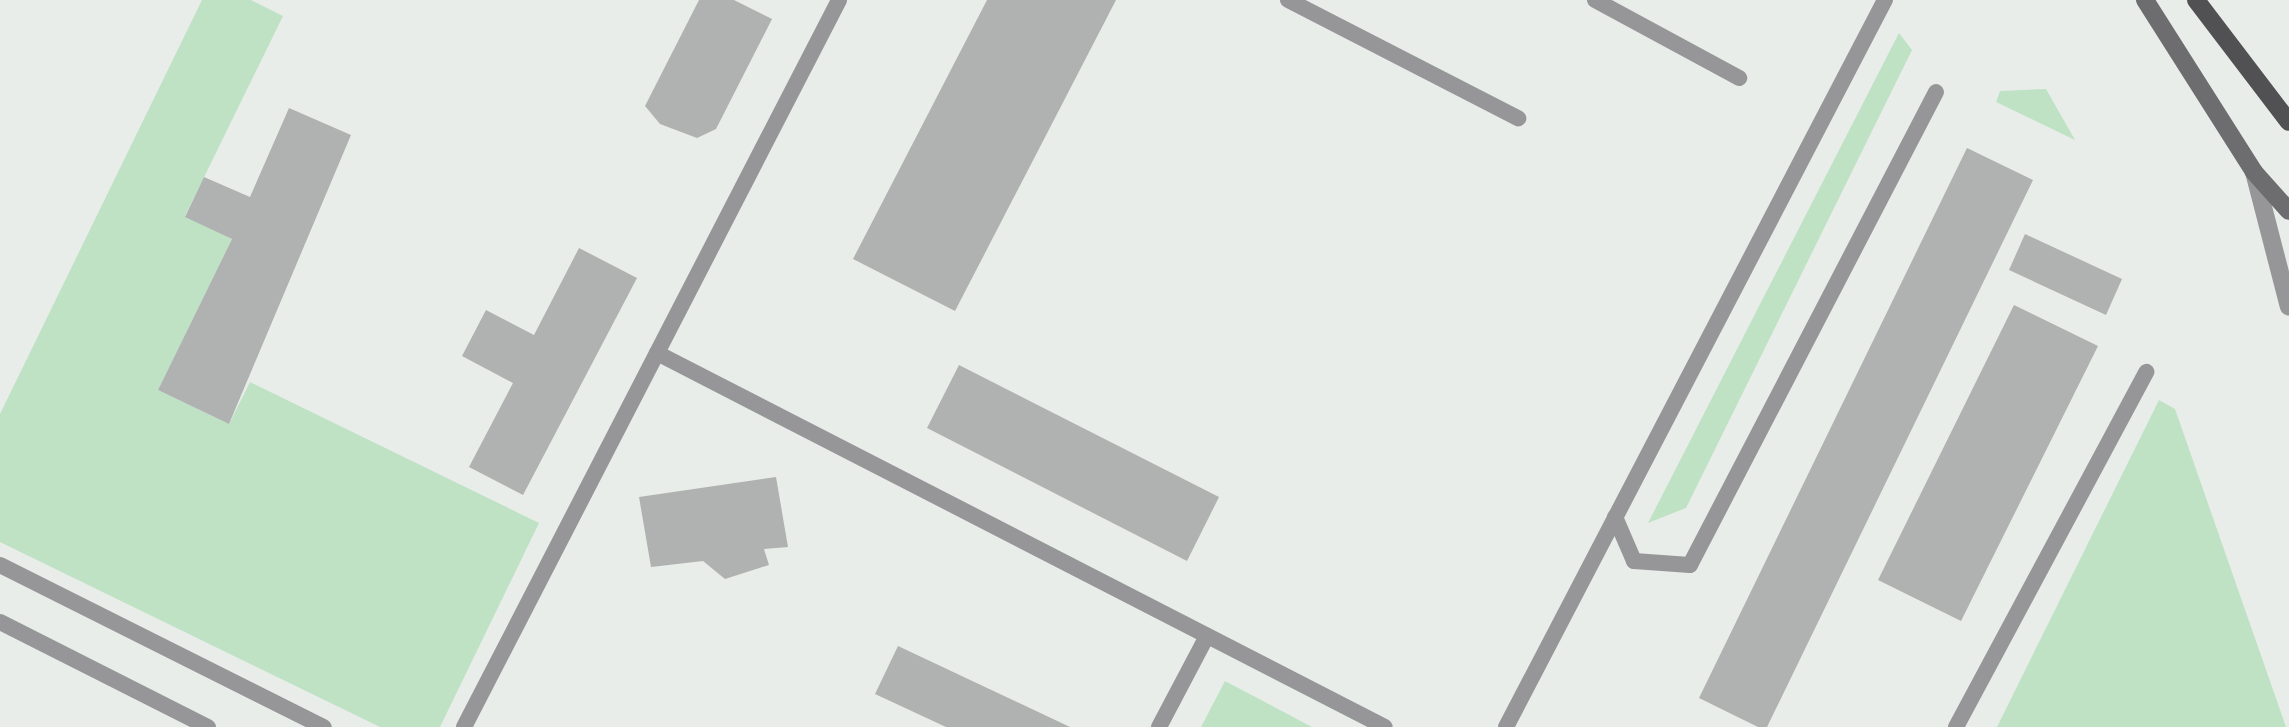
<!DOCTYPE html>
<style>
body{margin:0}
#map{position:relative;width:2289px;height:727px;overflow:hidden;background:#e9edea;font-family:"Open Sans",sans-serif}
div>[style]{position:absolute}
.green>*{inset:0;background:#bee2c3}
.building>*{inset:0;background:#afb2b0}
.service>*{height:16px;margin:-8px;padding:0 8px;transform-origin:8px;border-radius:8px;background:#969698}
.tertiary>*{height:18px;margin:-9px;padding:0 9px;transform-origin:9px;border-radius:9px;background:#969698}
.secondary>*{height:18px;margin:-9px;padding:0 9px;transform-origin:9px;border-radius:9px;background:#6d6d6f}
.primary>*{height:18px;margin:-9px;padding:0 9px;transform-origin:9px;border-radius:9px;background:#515153}
span{translate:-50% -50%;white-space:nowrap;text-align:center;line-height:1.15;-webkit-text-stroke:6px #f7faf7;paint-order:stroke}
</style>
<div id="map">
<div class="green">
<div style="clip-path:polygon(202px 0,251px 0,283px 16px,185px 216px,232px 239px,158px 390px,229px 424px,250px 382px,539px 523px,440px 727px,380px 727px,0 542px,0 414px)"></div>
<div style="clip-path:polygon(1899px 33px,1912px 50px,1686px 508px,1648px 523px)"></div>
<div style="clip-path:polygon(2046px 89px,2075px 140px,1996px 102px,2000px 91px)"></div>
<div style="clip-path:polygon(2159px 400px,2175px 409px,2286px 727px,1997px 727px)"></div>
<div style="clip-path:polygon(1225px 681px,1312px 727px,1201px 727px)"></div>
</div>
<div class="building">
<div style="clip-path:polygon(699px 0,734px 0,772px 19px,716px 129px,697px 138px,660px 124px,645px 106px)"></div>
<div style="clip-path:polygon(987px 0,1116px 0,955px 311px,853px 259px)"></div>
<div style="clip-path:polygon(289px 108px,351px 135px,229px 424px,158px 390px,232px 239px,185px 217px,204px 177px,250px 197px)"></div>
<div style="clip-path:polygon(1967px 148px,2033px 180px,1767px 727px,1758px 727px,1699px 698px)"></div>
<div style="clip-path:polygon(2025px 234px,2122px 279px,2106px 315px,2009px 270px)"></div>
<div style="clip-path:polygon(579px 248px,637px 278px,523px 495px,469px 467px,513px 383px,462px 356px,486px 310px,534px 335px)"></div>
<div style="clip-path:polygon(2014px 305px,2098px 346px,1961px 621px,1878px 580px)"></div>
<div style="clip-path:polygon(959px 365px,1219px 497px,1187px 561px,927px 428px)"></div>
<div style="clip-path:polygon(776px 477px,788px 547px,764px 549px,769px 565px,725px 579px,703px 561px,651px 567px,639px 497px)"></div>
<div style="clip-path:polygon(898px 646px,1070px 727px,946px 727px,875px 694px)"></div>
</div>
<div class="service">
<div style="left:1288px;top:0;width:259px;rotate:27.2deg"></div>
<div style="left:1595px;top:0;width:164px;rotate:28.4deg"></div>
<div style="left:657px;top:353px;width:818px;rotate:27.19deg"></div>
<div style="left:1615px;top:517px;width:48px;rotate:66.6deg"></div>
<div style="left:1634px;top:561px;width:56px;rotate:4.1deg"></div>
<div style="left:1690px;top:565px;width:533px;rotate:-62.52deg"></div>
<div style="left:0;top:565px;width:362px;rotate:26.6deg"></div>
<div style="left:0;top:622px;width:233px;rotate:26.8deg"></div>
<div style="left:464px;top:727px;width:818px;rotate:-62.71deg"></div>
<div style="left:1159px;top:727px;width:103px;rotate:-62.2deg"></div>
<div style="left:1506px;top:727px;width:820px;rotate:-62.47deg"></div>
<div style="left:1956px;top:727px;width:403px;rotate:-61.8deg"></div>
</div>
<div class="tertiary">
<div style="left:2254px;top:172px;width:139px;rotate:75.5deg"></div>
</div>
<div class="secondary">
<div style="left:2145px;top:0;width:204px;rotate:57.6deg"></div>
<div style="left:2254px;top:172px;width:52px;rotate:48.1deg"></div>
</div>
<div class="primary">
<div style="left:2196px;top:0;width:153px;rotate:52.7deg"></div>
</div>
</div>
